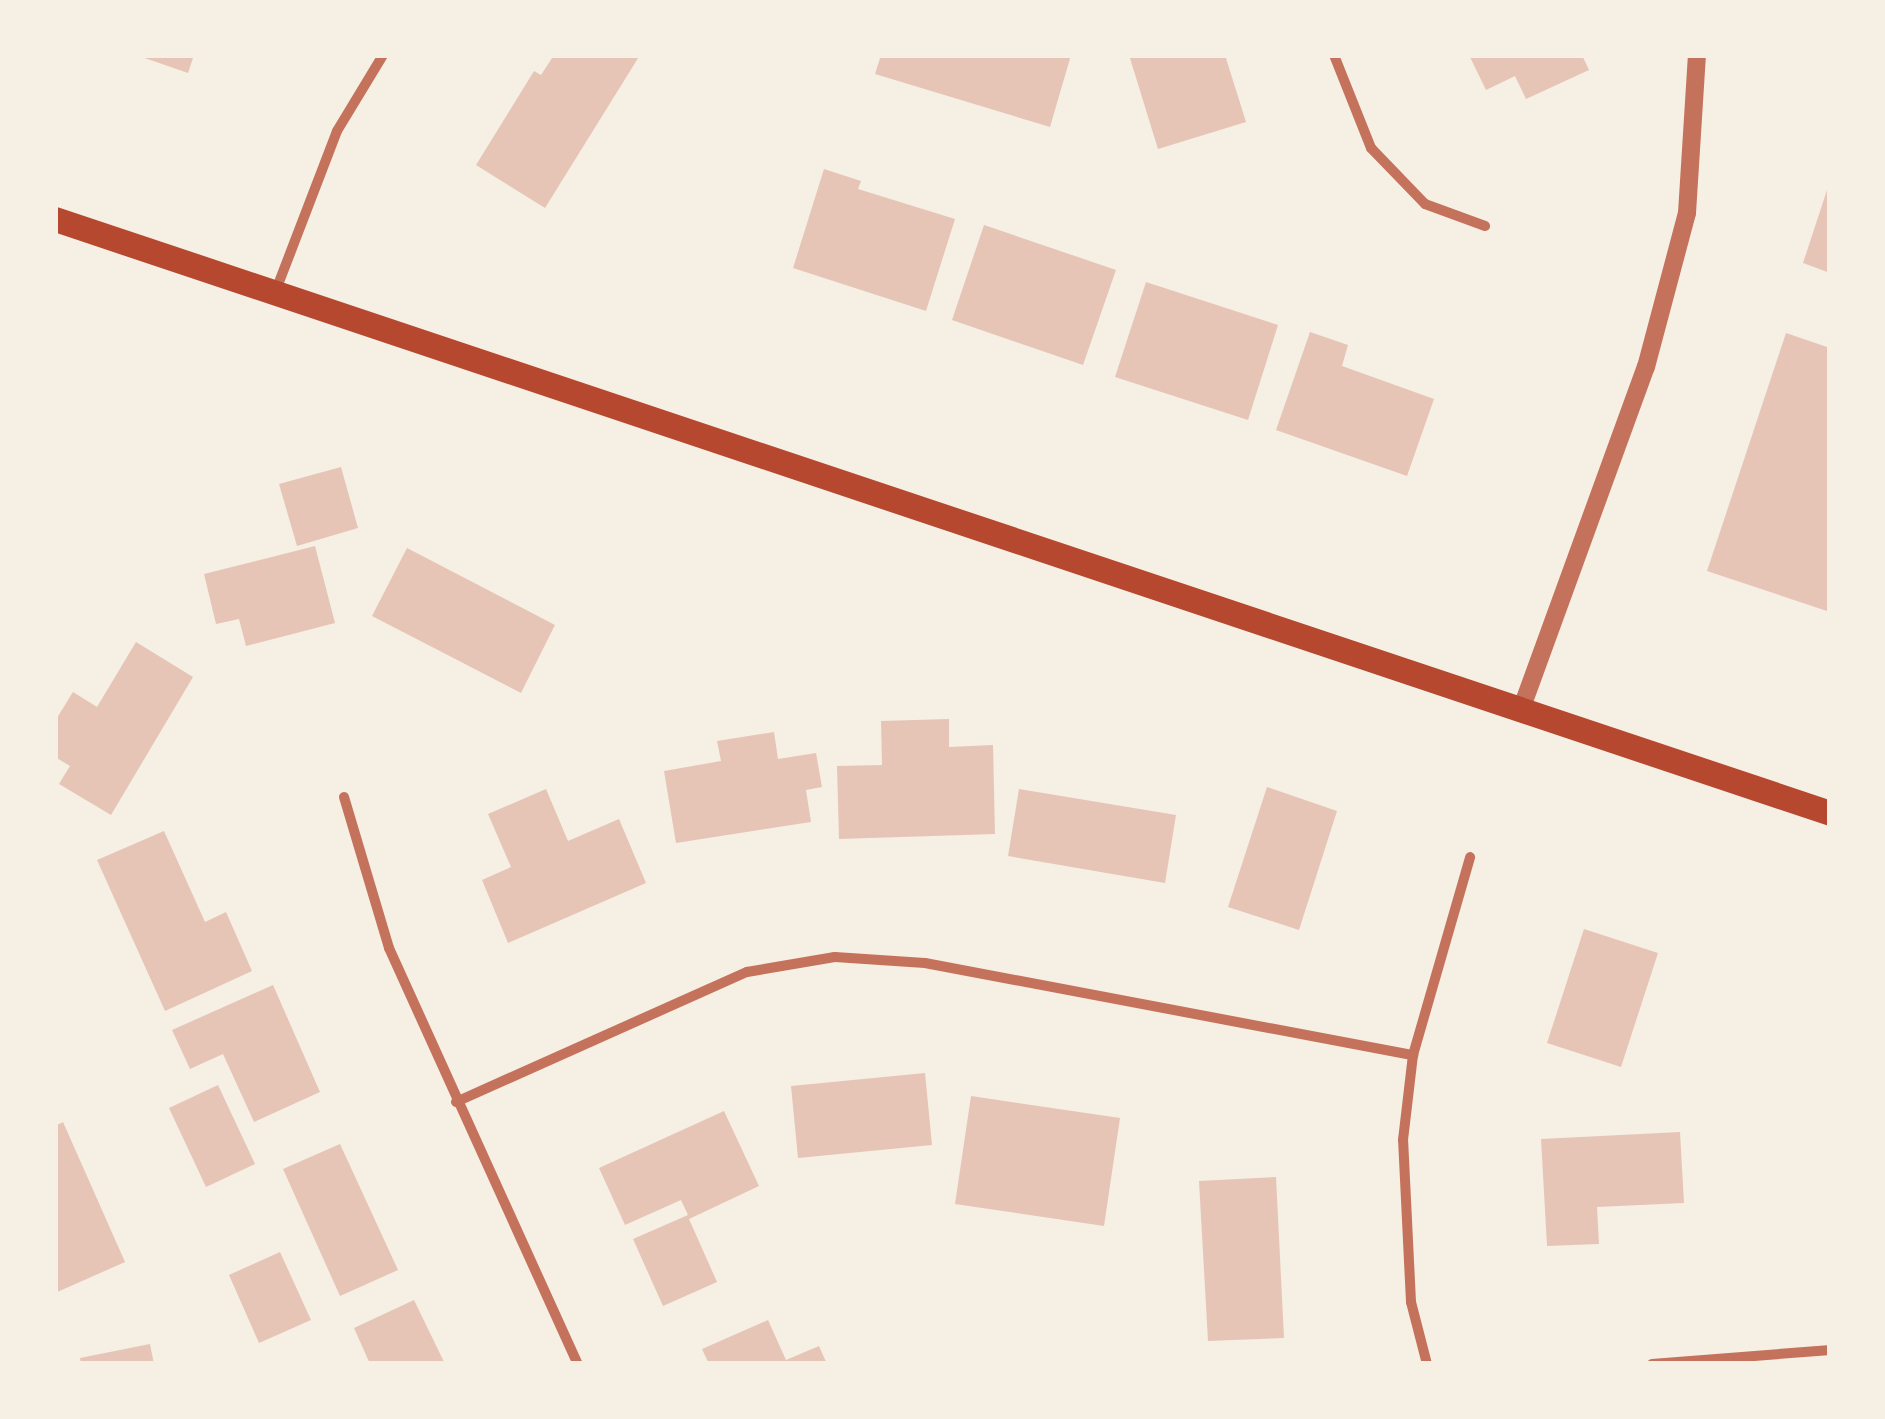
<!DOCTYPE html>
<style>
body{margin:0}
#map{position:relative;width:1885px;height:1419px;overflow:hidden;background:#f6efe4;font-family:Karla,sans-serif}
div>[style]{position:absolute}
.building>*{inset:0;background:#e6c5b7}
.minor>*{height:10px;margin:-5px;padding:0 5px;transform-origin:5px;border-radius:5px;background:#c5725c}
.tertiary>*{height:18px;margin:-9px;padding:0 9px;transform-origin:9px;border-radius:9px;background:#c5725c}
.primary>*{height:25px;margin:-12.5px;padding:0 12.5px;transform-origin:12.5px;border-radius:12.5px;background:#b5482f}
span{translate:-50% -50%;white-space:nowrap;text-align:center;line-height:1.15;-webkit-text-stroke:8px #f6efe4;paint-order:stroke}
.frame{position:absolute;inset:0;border:58px solid #f6efe4;pointer-events:none}
</style>
<div id="map">
<div class="building">
<div style="clip-path:polygon(136px 55px,194px 55px,188px 73px)"></div>
<div style="clip-path:polygon(554px 55px,640px 55px,545px 208px,476px 165px,534px 71px,541px 75px)"></div>
<div style="clip-path:polygon(881px 55px,1071px 55px,1050px 127px,875px 74px)"></div>
<div style="clip-path:polygon(1129px 55px,1225px 55px,1246px 122px,1158px 149px)"></div>
<div style="clip-path:polygon(1469px 55px,1582px 55px,1589px 70px,1526px 99px,1515px 76px,1486px 90px)"></div>
<div style="clip-path:polygon(824px 169px,861px 181px,858px 189px,955px 219px,926px 311px,793px 268px)"></div>
<div style="clip-path:polygon(1829px 184px,1830px 184px,1830px 273px,1803px 263px)"></div>
<div style="clip-path:polygon(984px 225px,1116px 270px,1083px 365px,952px 320px)"></div>
<div style="clip-path:polygon(1146px 282px,1278px 325px,1248px 420px,1115px 377px)"></div>
<div style="clip-path:polygon(1310px 332px,1348px 345px,1342px 366px,1434px 399px,1407px 476px,1276px 430px)"></div>
<div style="clip-path:polygon(1786px 333px,1830px 348px,1830px 612px,1707px 571px)"></div>
<div style="clip-path:polygon(341px 467px,358px 528px,297px 546px,279px 484px)"></div>
<div style="clip-path:polygon(315px 546px,335px 623px,246px 646px,239px 619px,216px 624px,204px 574px)"></div>
<div style="clip-path:polygon(407px 548px,555px 625px,521px 693px,372px 616px)"></div>
<div style="clip-path:polygon(136px 642px,193px 677px,111px 815px,59px 784px,70px 766px,55px 757px,55px 721px,73px 692px,97px 707px)"></div>
<div style="clip-path:polygon(949px 719px,949px 747px,993px 745px,995px 834px,839px 839px,837px 766px,882px 765px,881px 721px)"></div>
<div style="clip-path:polygon(774px 732px,778px 759px,816px 753px,822px 787px,806px 790px,811px 822px,676px 843px,664px 771px,721px 761px,717px 741px)"></div>
<div style="clip-path:polygon(1267px 787px,1337px 811px,1299px 930px,1228px 907px)"></div>
<div style="clip-path:polygon(546px 789px,568px 841px,619px 819px,646px 883px,508px 943px,482px 880px,511px 867px,488px 814px)"></div>
<div style="clip-path:polygon(1019px 789px,1176px 815px,1165px 883px,1008px 856px)"></div>
<div style="clip-path:polygon(164px 831px,205px 922px,226px 912px,252px 971px,165px 1011px,97px 860px)"></div>
<div style="clip-path:polygon(1584px 929px,1658px 953px,1621px 1067px,1547px 1043px)"></div>
<div style="clip-path:polygon(273px 985px,320px 1092px,254px 1122px,223px 1054px,190px 1069px,172px 1030px)"></div>
<div style="clip-path:polygon(925px 1073px,932px 1145px,798px 1158px,791px 1086px)"></div>
<div style="clip-path:polygon(218px 1085px,255px 1164px,206px 1187px,169px 1108px)"></div>
<div style="clip-path:polygon(971px 1096px,1120px 1118px,1104px 1226px,955px 1204px)"></div>
<div style="clip-path:polygon(724px 1111px,759px 1186px,689px 1219px,717px 1282px,663px 1306px,633px 1239px,688px 1215px,681px 1200px,625px 1225px,599px 1168px)"></div>
<div style="clip-path:polygon(63px 1122px,125px 1262px,55px 1293px,55px 1126px)"></div>
<div style="clip-path:polygon(1680px 1132px,1684px 1203px,1597px 1207px,1599px 1244px,1547px 1246px,1541px 1139px)"></div>
<div style="clip-path:polygon(340px 1144px,398px 1270px,340px 1296px,283px 1169px)"></div>
<div style="clip-path:polygon(1276px 1177px,1284px 1338px,1208px 1341px,1199px 1181px)"></div>
<div style="clip-path:polygon(280px 1252px,311px 1320px,259px 1343px,229px 1275px)"></div>
<div style="clip-path:polygon(414px 1300px,445px 1364px,370px 1364px,354px 1328px)"></div>
<div style="clip-path:polygon(768px 1320px,786px 1360px,819px 1346px,827px 1364px,709px 1364px,702px 1349px)"></div>
<div style="clip-path:polygon(150px 1344px,154px 1364px,81px 1364px,80px 1358px)"></div>
</div>
<div class="minor">
<div style="left:1334px;top:55px;width:100px;rotate:68.3deg"></div>
<div style="left:1371px;top:148px;width:78px;rotate:46deg"></div>
<div style="left:1425px;top:204px;width:64px;rotate:20.1deg"></div>
<div style="left:276px;top:290px;width:170px;rotate:-69deg"></div>
<div style="left:337px;top:131px;width:89px;rotate:-58.8deg"></div>
<div style="left:344px;top:797px;width:158px;rotate:73.4deg"></div>
<div style="left:389px;top:948px;width:457px;rotate:65.6deg"></div>
<div style="left:456px;top:1102px;width:319px;rotate:-24.1deg"></div>
<div style="left:747px;top:972px;width:89px;rotate:-9.7deg"></div>
<div style="left:835px;top:957px;width:90px;rotate:3.8deg"></div>
<div style="left:925px;top:963px;width:497px;rotate:10.7deg"></div>
<div style="left:1427px;top:1364px;width:64px;rotate:-104.5deg"></div>
<div style="left:1411px;top:1302px;width:162px;rotate:-92.8deg"></div>
<div style="left:1403px;top:1140px;width:86px;rotate:-83.3deg"></div>
<div style="left:1413px;top:1055px;width:206px;rotate:-73.9deg"></div>
<div style="left:1652px;top:1364px;width:179px;rotate:-4.5deg"></div>
</div>
<div class="tertiary">
<div style="left:1522px;top:707px;width:362px;rotate:-70deg"></div>
<div style="left:1646px;top:367px;width:159px;rotate:-75.1deg"></div>
<div style="left:1687px;top:213px;width:158px;rotate:-86.4deg"></div>
</div>
<div class="primary">
<div style="left:55px;top:219px;width:1872px;rotate:18.5deg"></div>
</div>
<div class="frame"></div>
</div>
